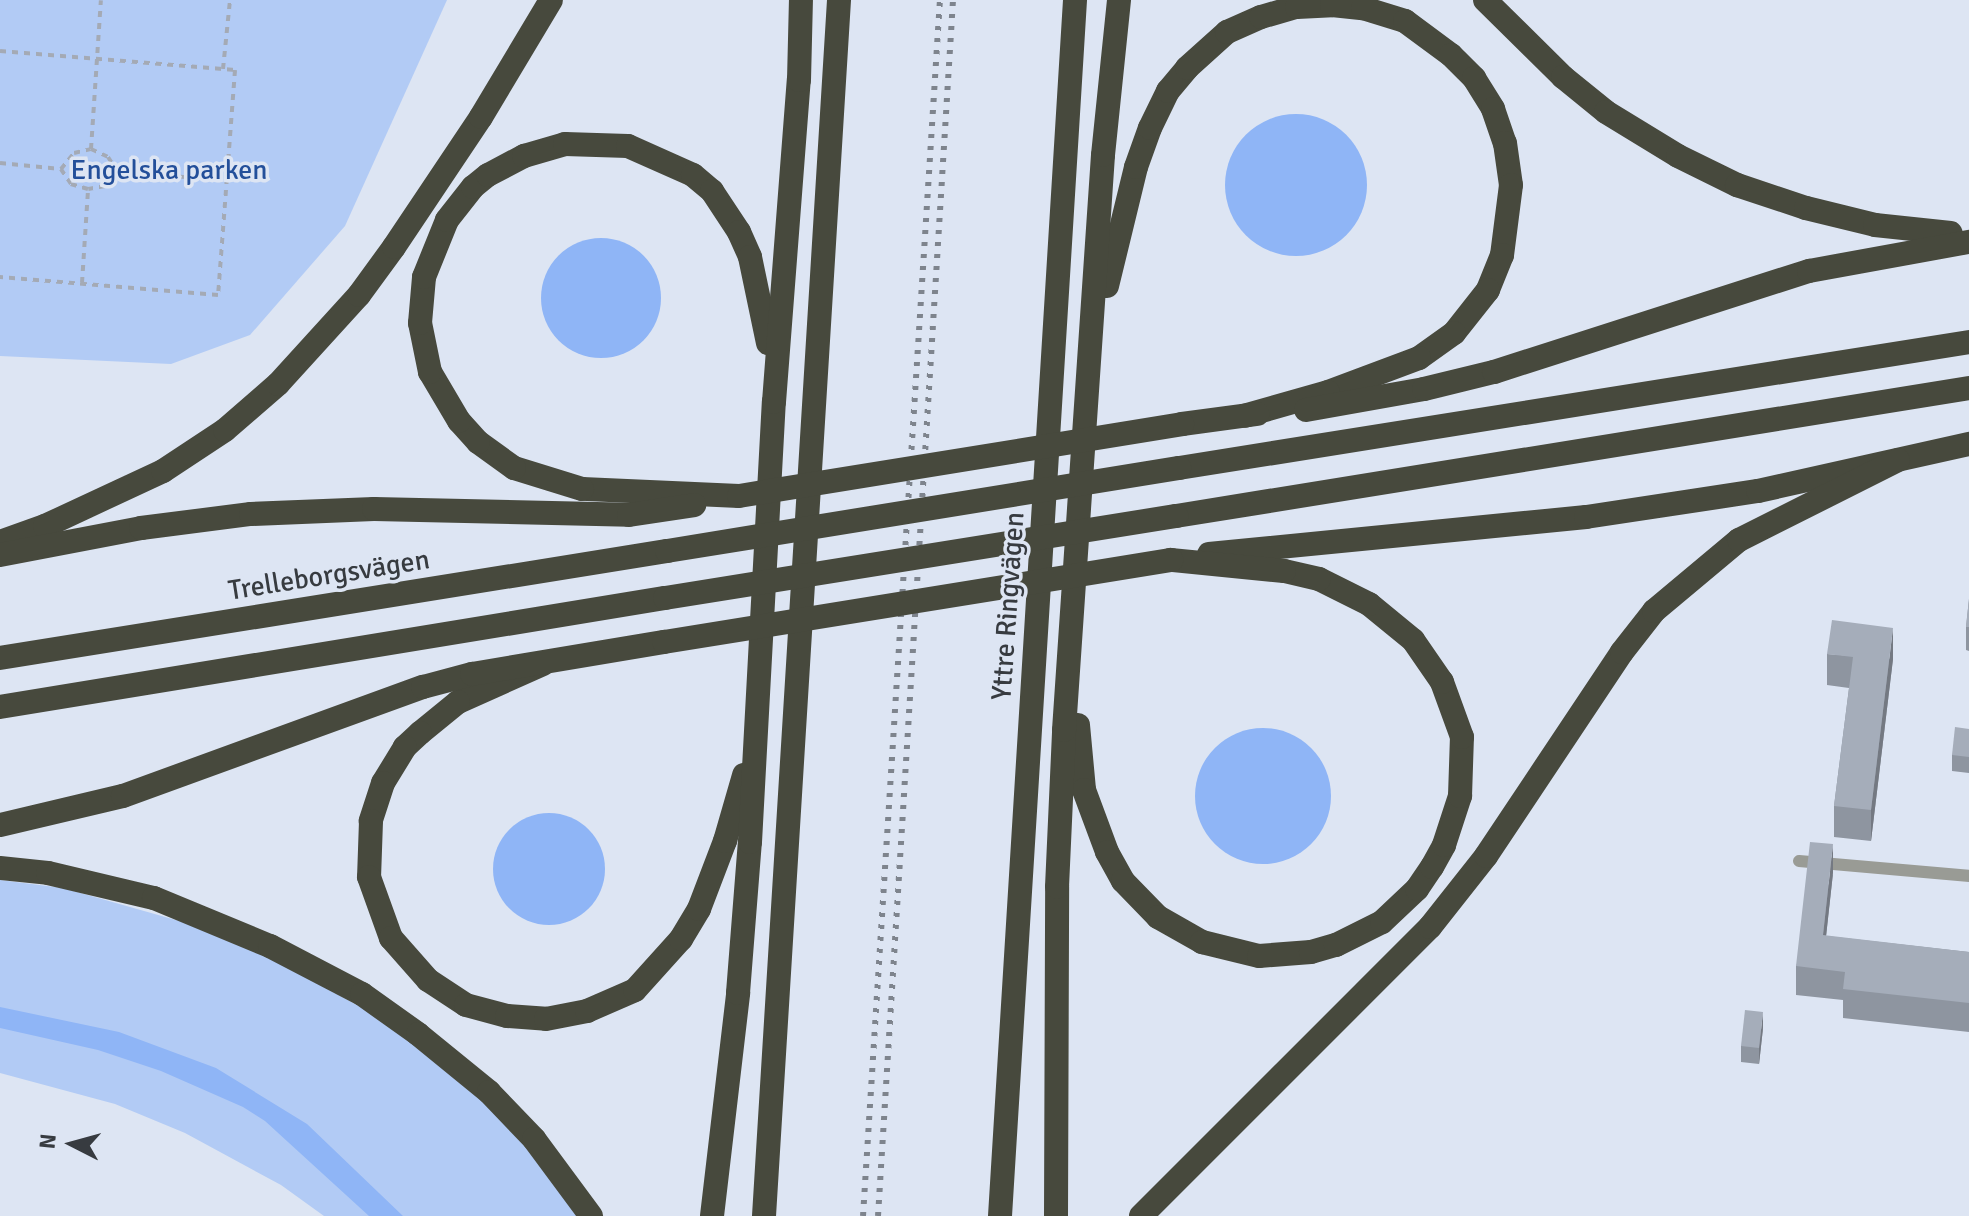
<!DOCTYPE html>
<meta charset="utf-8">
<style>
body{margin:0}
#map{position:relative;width:1969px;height:1216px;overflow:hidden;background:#dde5f3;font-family:Signika,sans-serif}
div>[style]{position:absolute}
.green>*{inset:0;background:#b2cbf5}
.water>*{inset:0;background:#8fb5f6}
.round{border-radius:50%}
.path>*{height:4px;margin-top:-2px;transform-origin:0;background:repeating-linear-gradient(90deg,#a4aab5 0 6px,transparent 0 12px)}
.service>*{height:12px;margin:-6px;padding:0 6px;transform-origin:6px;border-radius:6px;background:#999b95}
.motorway>*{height:24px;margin:-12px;padding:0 12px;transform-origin:12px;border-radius:12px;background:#47493d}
.rail>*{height:6px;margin-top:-3px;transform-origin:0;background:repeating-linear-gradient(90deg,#7e848d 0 4px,transparent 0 12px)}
.motorway-bridge>*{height:24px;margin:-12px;padding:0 12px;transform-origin:12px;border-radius:12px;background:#47493d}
.wall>*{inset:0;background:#8e95a0}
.shaded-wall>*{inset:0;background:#747982}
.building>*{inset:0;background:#a5adba}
span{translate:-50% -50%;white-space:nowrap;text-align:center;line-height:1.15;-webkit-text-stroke:7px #dde5f3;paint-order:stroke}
.park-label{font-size:28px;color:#234f9a}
.street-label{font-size:28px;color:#373b40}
.north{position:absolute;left:32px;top:1104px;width:80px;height:80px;-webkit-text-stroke:6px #dde5f3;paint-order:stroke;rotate:276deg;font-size:22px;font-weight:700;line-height:32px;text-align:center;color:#373b40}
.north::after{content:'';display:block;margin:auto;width:28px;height:36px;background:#373b40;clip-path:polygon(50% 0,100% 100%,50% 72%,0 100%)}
</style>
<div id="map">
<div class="green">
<div style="clip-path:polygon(0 0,447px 0,345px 226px,250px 335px,171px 364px,0 356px)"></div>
<div style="clip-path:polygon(0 880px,63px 888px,204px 928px,260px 952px,366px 1010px,402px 1034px,480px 1098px,522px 1141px,579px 1216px,324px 1216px,281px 1185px,185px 1133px,115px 1104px,0 1073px)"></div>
</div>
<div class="water">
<div class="round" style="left:1225px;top:114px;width:142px;height:142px"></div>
<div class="round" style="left:541px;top:238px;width:120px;height:120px"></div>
<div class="round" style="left:1195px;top:728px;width:136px;height:136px"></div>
<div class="round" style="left:493px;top:813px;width:112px;height:112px"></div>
<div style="clip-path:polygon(0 1007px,119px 1032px,216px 1068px,307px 1124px,403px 1216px,369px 1216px,265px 1121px,243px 1107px,161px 1071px,98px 1050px,0 1028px)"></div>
</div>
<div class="path">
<div style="left:0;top:51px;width:236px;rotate:4.6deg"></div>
<div style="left:235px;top:70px;width:226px;rotate:94.3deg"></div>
<div style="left:218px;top:295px;width:219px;rotate:-175.3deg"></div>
<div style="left:223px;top:69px;width:69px;rotate:-84.2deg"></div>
<div style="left:91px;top:149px;width:149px;rotate:-86.2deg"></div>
<div style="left:91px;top:149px;width:19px;rotate:25deg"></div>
<div style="left:108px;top:157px;width:17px;rotate:57deg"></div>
<div style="left:117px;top:171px;width:19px;rotate:129deg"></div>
<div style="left:105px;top:186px;width:17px;rotate:170deg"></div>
<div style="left:88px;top:189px;width:18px;rotate:-164deg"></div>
<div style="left:71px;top:184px;width:18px;rotate:-124deg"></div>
<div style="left:61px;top:169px;width:21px;rotate:-51deg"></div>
<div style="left:74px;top:153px;width:17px;rotate:-13deg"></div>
<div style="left:0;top:163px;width:61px;rotate:5.6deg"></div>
<div style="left:118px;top:171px;width:109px;rotate:5.2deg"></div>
<div style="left:82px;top:283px;width:94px;rotate:-86.3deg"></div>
</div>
<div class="service">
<div style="left:1799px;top:861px;width:171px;rotate:5deg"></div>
</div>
<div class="motorway">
<div style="left:1485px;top:0;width:110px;rotate:44.6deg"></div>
<div style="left:1563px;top:77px;width:55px;rotate:39.1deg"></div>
<div style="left:1606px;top:112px;width:84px;rotate:31.4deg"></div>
<div style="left:1678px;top:156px;width:66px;rotate:26.2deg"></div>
<div style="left:1737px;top:185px;width:73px;rotate:18.4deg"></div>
<div style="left:1806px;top:208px;width:71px;rotate:13.8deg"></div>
<div style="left:1875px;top:225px;width:76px;rotate:6deg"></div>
<div style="left:1107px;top:286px;width:122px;rotate:-76.3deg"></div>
<div style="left:1136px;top:167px;width:41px;rotate:-70.3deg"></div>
<div style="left:1150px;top:128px;width:41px;rotate:-64.1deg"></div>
<div style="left:1168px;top:91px;width:30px;rotate:-50deg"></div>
<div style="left:1187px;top:68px;width:54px;rotate:-42deg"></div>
<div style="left:1227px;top:32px;width:37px;rotate:-24deg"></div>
<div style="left:1261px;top:17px;width:37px;rotate:-16deg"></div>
<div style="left:1297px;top:7px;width:35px;rotate:-3deg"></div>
<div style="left:1332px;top:5px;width:31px;rotate:6deg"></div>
<div style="left:1363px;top:8px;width:44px;rotate:17.2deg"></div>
<div style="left:1405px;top:21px;width:57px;rotate:36.5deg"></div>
<div style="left:1451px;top:55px;width:33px;rotate:45deg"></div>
<div style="left:1474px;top:78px;width:36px;rotate:58deg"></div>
<div style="left:1493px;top:109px;width:36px;rotate:71deg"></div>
<div style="left:1505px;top:143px;width:42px;rotate:81.9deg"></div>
<div style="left:1511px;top:185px;width:71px;rotate:97.3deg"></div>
<div style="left:1502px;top:255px;width:38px;rotate:112deg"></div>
<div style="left:1488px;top:290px;width:55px;rotate:128.3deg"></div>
<div style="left:1454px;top:333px;width:43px;rotate:144.5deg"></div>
<div style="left:1419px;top:358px;width:97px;rotate:159.5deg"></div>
<div style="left:1328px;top:392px;width:87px;rotate:164.1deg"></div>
<div style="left:1306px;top:410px;width:120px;rotate:-10.1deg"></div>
<div style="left:1424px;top:389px;width:72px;rotate:-13.7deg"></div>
<div style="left:1494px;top:372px;width:331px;rotate:-17.8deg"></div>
<div style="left:1809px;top:271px;width:163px;rotate:-10.3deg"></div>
<div style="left:1182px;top:424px;width:76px;rotate:-7.6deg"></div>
<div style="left:1179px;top:468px;width:800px;rotate:-9.06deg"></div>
<div style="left:739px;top:496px;width:157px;rotate:-177.4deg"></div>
<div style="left:582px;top:489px;width:71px;rotate:-162.8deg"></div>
<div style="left:514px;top:468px;width:44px;rotate:-144.2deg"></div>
<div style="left:478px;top:442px;width:28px;rotate:-132deg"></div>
<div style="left:459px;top:421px;width:57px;rotate:-120.6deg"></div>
<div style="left:430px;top:372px;width:50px;rotate:-101.5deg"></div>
<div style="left:420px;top:323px;width:46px;rotate:-85deg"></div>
<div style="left:424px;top:277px;width:61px;rotate:-68deg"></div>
<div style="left:447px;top:220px;width:42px;rotate:-51.8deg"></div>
<div style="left:473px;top:187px;width:19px;rotate:-39deg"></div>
<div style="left:488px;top:175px;width:41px;rotate:-27.8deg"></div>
<div style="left:524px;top:156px;width:43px;rotate:-16.3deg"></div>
<div style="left:565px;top:144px;width:63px;rotate:1.8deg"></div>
<div style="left:628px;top:146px;width:71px;rotate:24deg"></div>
<div style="left:693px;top:175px;width:25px;rotate:40deg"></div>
<div style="left:712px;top:191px;width:49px;rotate:56.6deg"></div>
<div style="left:739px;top:232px;width:27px;rotate:66deg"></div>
<div style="left:750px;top:257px;width:88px;rotate:78.2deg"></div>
<div style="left:1176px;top:516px;width:803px;rotate:-9.17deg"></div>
<div style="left:0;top:542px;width:48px;rotate:-19.6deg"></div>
<div style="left:45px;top:526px;width:130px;rotate:-25deg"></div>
<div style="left:163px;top:471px;width:74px;rotate:-33.5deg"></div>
<div style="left:225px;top:430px;width:70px;rotate:-41deg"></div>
<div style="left:278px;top:384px;width:120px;rotate:-47.7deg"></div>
<div style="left:359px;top:295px;width:59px;rotate:-53.9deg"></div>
<div style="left:394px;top:247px;width:156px;rotate:-56.2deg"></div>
<div style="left:481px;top:117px;width:136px;rotate:-59.1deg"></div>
<div style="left:1209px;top:554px;width:379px;rotate:-5.6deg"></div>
<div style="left:1586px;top:517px;width:174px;rotate:-8.6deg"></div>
<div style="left:1758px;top:491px;width:216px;rotate:-12.6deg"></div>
<div style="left:0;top:555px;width:144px;rotate:-10.8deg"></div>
<div style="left:141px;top:528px;width:111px;rotate:-7.3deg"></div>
<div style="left:251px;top:514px;width:123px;rotate:-2.3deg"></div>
<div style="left:374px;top:509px;width:255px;rotate:1.3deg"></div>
<div style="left:629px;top:515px;width:66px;rotate:-8.7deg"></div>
<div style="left:0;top:658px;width:676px;rotate:-9.11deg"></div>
<div style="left:543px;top:664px;width:93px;rotate:155.9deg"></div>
<div style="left:458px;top:702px;width:49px;rotate:140.8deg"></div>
<div style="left:420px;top:733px;width:21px;rotate:137deg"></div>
<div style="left:405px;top:747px;width:42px;rotate:121.4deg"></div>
<div style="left:383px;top:783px;width:40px;rotate:108deg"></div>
<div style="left:371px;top:821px;width:56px;rotate:92deg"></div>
<div style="left:369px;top:877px;width:65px;rotate:70.2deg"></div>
<div style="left:391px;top:938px;width:56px;rotate:48.6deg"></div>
<div style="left:428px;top:980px;width:45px;rotate:33.3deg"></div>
<div style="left:466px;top:1005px;width:42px;rotate:15deg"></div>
<div style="left:507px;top:1016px;width:39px;rotate:4deg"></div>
<div style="left:546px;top:1019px;width:42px;rotate:-11deg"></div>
<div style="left:587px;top:1011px;width:52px;rotate:-23.6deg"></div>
<div style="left:635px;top:990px;width:69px;rotate:-48deg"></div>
<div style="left:681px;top:939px;width:35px;rotate:-59deg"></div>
<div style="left:699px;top:909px;width:73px;rotate:-69.1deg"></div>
<div style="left:725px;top:841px;width:69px;rotate:-73.9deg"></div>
<div style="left:0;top:707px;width:674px;rotate:-9.31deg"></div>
<div style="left:1078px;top:725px;width:65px;rotate:84.7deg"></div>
<div style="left:1084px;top:790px;width:66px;rotate:69.6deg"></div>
<div style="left:1107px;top:852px;width:33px;rotate:61deg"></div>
<div style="left:1123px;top:881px;width:50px;rotate:45.8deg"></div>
<div style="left:1158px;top:917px;width:51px;rotate:29.6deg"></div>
<div style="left:1202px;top:942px;width:59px;rotate:13.8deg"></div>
<div style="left:1259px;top:956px;width:52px;rotate:-4.4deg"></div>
<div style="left:1311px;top:952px;width:26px;rotate:-16deg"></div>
<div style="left:1336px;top:945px;width:51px;rotate:-26.6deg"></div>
<div style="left:1382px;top:922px;width:48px;rotate:-43.3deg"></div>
<div style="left:1417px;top:889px;width:27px;rotate:-56deg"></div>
<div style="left:1432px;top:867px;width:25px;rotate:-61deg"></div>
<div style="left:1444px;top:845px;width:52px;rotate:-71.9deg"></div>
<div style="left:1460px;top:796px;width:59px;rotate:-88.1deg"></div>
<div style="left:1462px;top:737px;width:59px;rotate:-110deg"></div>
<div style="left:1442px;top:682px;width:51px;rotate:-124.6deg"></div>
<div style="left:1413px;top:640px;width:57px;rotate:-140.7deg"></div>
<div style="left:1369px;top:604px;width:56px;rotate:-153.4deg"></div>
<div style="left:1319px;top:579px;width:36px;rotate:-167deg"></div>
<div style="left:1284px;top:571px;width:114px;rotate:-174.4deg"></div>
<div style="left:0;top:825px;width:126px;rotate:-13.3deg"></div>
<div style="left:123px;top:796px;width:319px;rotate:-20deg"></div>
<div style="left:423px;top:687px;width:51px;rotate:-14.9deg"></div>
<div style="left:472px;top:674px;width:195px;rotate:-9.5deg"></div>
<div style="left:0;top:868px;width:48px;rotate:5.9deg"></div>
<div style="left:48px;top:873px;width:109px;rotate:13.3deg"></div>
<div style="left:154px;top:898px;width:126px;rotate:22.5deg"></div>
<div style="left:270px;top:946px;width:104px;rotate:27.6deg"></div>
<div style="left:362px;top:994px;width:69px;rotate:35.5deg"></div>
<div style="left:418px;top:1034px;width:92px;rotate:39.2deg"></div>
<div style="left:489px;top:1092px;width:65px;rotate:46.2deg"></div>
<div style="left:534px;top:1139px;width:96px;rotate:53.5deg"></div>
<div style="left:712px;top:1216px;width:225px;rotate:-83.3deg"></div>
<div style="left:738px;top:993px;width:151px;rotate:-85.5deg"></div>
<div style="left:750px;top:842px;width:441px;rotate:-86.9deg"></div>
<div style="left:774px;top:402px;width:323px;rotate:-85.6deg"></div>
<div style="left:799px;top:80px;width:80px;rotate:-88.6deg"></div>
<div style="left:764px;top:1216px;width:1218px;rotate:-86.47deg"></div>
<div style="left:1000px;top:1216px;width:1218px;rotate:-86.47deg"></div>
<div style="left:1056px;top:1216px;width:329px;rotate:-89.8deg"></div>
<div style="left:1057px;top:887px;width:157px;rotate:-87.4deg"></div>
<div style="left:1064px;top:730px;width:576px;rotate:-86.12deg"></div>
<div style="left:1103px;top:155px;width:156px;rotate:-84.1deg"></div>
<div style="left:1141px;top:1216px;width:409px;rotate:-45deg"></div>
<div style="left:1430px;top:927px;width:90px;rotate:-51.7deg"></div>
<div style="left:1486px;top:856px;width:245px;rotate:-56.3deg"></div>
<div style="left:1622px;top:652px;width:52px;rotate:-52deg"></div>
<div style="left:1654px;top:611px;width:111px;rotate:-39.9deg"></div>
<div style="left:1739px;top:540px;width:178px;rotate:-26.7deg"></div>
</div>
<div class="rail">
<div style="left:863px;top:1216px;width:1218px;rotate:-86.38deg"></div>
<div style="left:878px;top:1216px;width:1218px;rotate:-86.47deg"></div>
</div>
<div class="motorway-bridge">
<div style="left:739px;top:496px;width:449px;rotate:-9.2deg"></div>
<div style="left:667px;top:551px;width:519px;rotate:-9.21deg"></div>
<div style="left:665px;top:598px;width:518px;rotate:-9.12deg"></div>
<div style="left:664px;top:642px;width:514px;rotate:-9.19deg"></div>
</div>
<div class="wall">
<div style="clip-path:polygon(1969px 599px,1969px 651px,1966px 650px,1966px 627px)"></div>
<div style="clip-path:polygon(1827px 654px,1893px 659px,1871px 841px,1834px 837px,1834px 806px,1849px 688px,1827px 685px)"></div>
<div style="clip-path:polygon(1969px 729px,1969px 773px,1952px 771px,1952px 755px)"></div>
<div style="clip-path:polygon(1833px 873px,1826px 936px,1969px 952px,1969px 1032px,1843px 1018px,1843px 1000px,1796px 995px,1796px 966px)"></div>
<div style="clip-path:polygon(1763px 1028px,1759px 1064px,1741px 1062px,1741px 1046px)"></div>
</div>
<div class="shaded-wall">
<div style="clip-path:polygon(1893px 628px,1893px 659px,1871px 841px,1871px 810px)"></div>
<div style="clip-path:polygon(1833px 844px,1833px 873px,1823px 964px,1823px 935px)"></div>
<div style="clip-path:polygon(1763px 1012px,1763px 1028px,1759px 1064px,1759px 1048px)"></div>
</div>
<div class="building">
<div style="clip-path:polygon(1969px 599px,1969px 627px,1966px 627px)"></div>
<div style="clip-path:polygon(1832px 620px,1893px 628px,1871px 810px,1834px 806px,1853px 657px,1827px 654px)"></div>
<div style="clip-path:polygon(1955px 727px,1969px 729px,1969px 757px,1952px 755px)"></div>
<div style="clip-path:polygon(1810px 842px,1833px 844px,1823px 935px,1969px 952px,1969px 1003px,1843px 989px,1845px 972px,1796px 966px)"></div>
<div style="clip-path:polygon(1745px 1010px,1763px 1012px,1759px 1048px,1741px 1046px)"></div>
</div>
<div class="park-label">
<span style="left:169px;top:170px">Engelska parken</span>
</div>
<div class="street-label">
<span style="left:329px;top:575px;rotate:-9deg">Trelleborgsvägen</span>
<span style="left:1008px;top:606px;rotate:-86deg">Yttre Ringvägen</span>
</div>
<div class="north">N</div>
</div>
